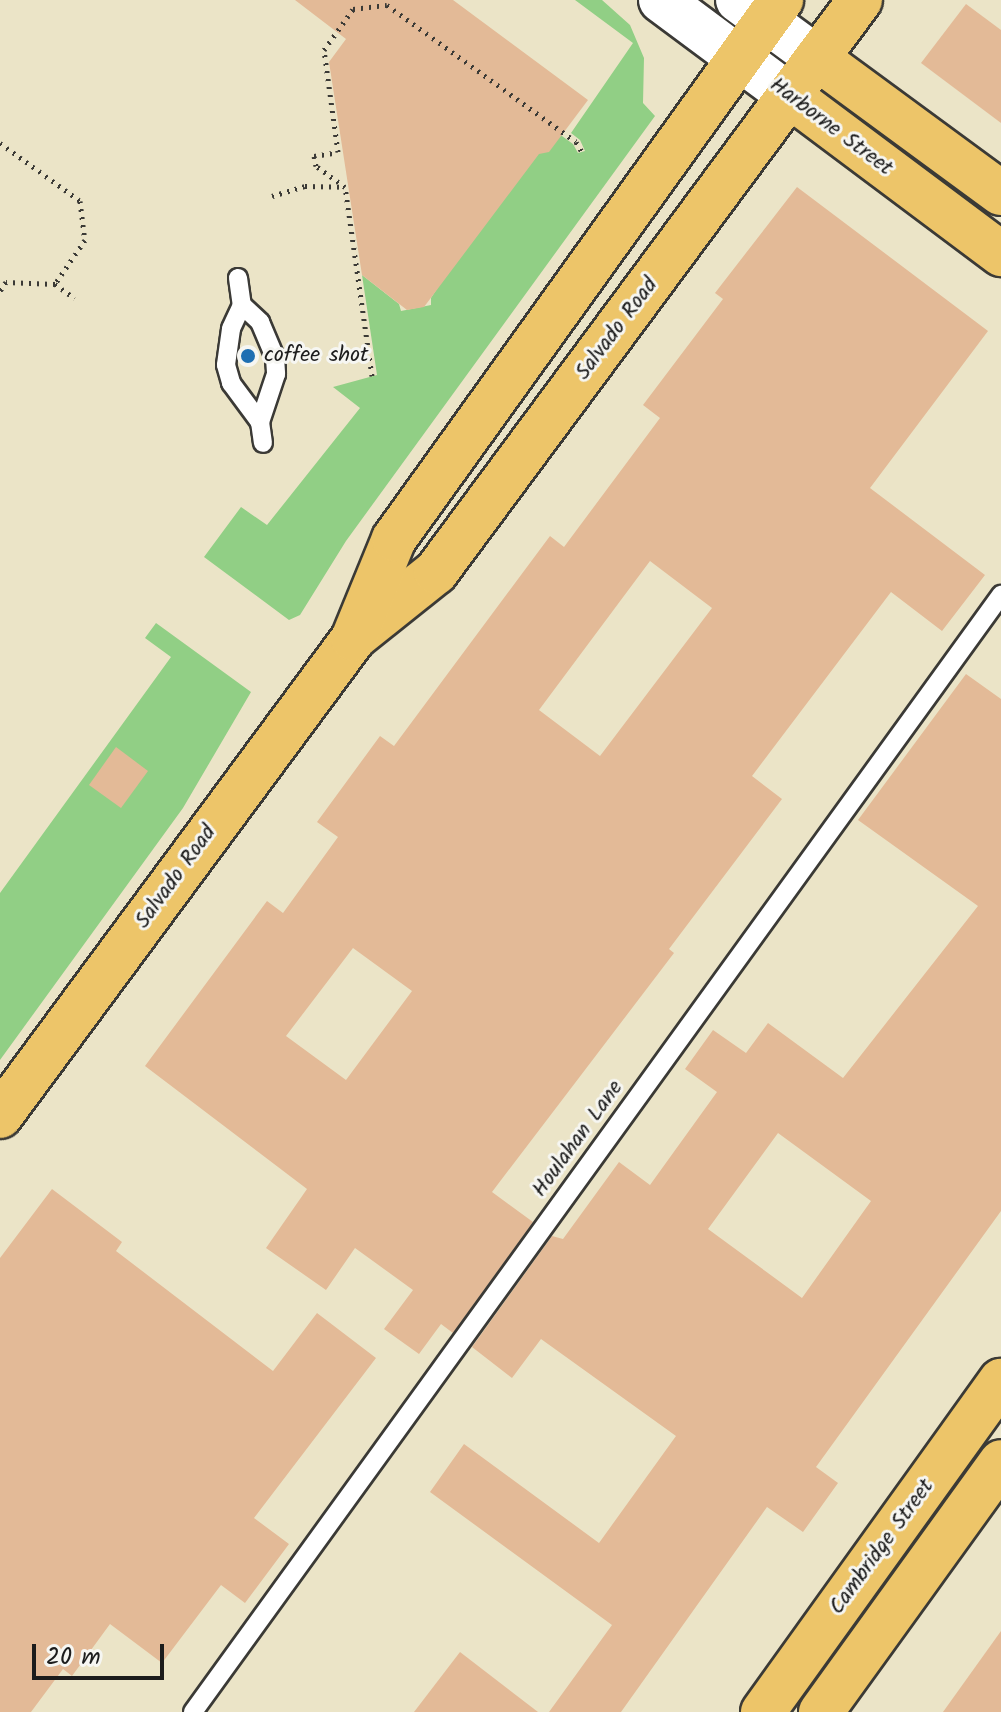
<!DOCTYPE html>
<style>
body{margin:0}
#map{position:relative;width:1001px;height:1712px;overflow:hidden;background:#ebe4c7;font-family:Kalam,sans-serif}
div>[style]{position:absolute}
.green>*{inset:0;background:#91cf85}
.building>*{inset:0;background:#e3ba97}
.path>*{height:5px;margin-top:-2.5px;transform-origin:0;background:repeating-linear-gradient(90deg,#3b3a36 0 2px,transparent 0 8px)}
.roads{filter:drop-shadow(2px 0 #3b3a36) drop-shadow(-2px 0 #3b3a36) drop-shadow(0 2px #3b3a36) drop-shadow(0 -2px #3b3a36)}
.service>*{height:18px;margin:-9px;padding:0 9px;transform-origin:9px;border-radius:9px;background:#fff}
.tertiary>*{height:44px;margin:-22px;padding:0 22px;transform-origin:22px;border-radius:22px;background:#fff}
.primary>*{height:44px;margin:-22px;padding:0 22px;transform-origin:22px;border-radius:22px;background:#edc569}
.dots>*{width:22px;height:22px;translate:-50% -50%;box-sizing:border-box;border:4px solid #f6f6f2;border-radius:50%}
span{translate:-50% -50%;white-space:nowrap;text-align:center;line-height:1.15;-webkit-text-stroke:6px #f6f6f2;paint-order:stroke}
.street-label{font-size:22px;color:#1c1c1c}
.poi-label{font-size:22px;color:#1c1c1c}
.left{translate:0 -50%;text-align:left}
.scale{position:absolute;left:32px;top:1644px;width:132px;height:36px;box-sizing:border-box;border:4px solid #1c1c1c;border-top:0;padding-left:10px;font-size:24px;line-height:28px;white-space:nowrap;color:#1c1c1c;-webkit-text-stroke:6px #f6f6f2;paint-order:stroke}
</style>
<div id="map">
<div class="green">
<div style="clip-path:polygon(575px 0,602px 0,630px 25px,644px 58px,643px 103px,655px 116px,346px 541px,300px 615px,289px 620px,204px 557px,241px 507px,267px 525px,360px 408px,333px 387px,377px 375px,362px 275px,399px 304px,401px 311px,431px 305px,431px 298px,544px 123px,573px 144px,578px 153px,585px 151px,580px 140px,571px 133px,633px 43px)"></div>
<div style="clip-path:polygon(156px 623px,251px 692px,183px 808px,0 1060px,0 893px,171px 657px,145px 638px)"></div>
</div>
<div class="building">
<div style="clip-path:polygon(295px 0,453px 0,588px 100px,549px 152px,539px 154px,424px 307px,407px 310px,362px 275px,329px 62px,346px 39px)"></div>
<div style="clip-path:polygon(966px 4px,1001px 30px,1001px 123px,921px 63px)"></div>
<div style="clip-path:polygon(evenodd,797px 187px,988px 331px,870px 488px,985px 575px,942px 631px,891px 592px,752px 776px,782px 799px,669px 949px,674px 953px,492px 1192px,533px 1222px,453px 1333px,441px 1324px,419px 1354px,384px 1329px,413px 1290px,355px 1248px,326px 1290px,266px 1248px,307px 1189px,145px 1066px,267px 901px,283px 913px,338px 837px,317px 822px,380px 736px,394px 746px,550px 536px,564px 547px,660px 418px,643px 405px,723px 299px,715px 293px,797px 187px,650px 561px,712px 608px,600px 756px,539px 710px,650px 561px,797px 187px,353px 948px,412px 991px,346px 1080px,286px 1036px,353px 948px)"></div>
<div style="clip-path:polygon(evenodd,966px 674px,1001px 699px,1001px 1211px,816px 1467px,838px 1483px,803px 1532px,767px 1507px,621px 1712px,549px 1712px,612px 1625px,430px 1492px,464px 1444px,599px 1543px,676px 1436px,541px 1339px,512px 1378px,472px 1347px,552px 1236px,563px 1239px,619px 1162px,650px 1185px,717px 1092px,685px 1069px,713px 1030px,746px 1053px,768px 1023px,843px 1078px,978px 906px,858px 820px,966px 674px,778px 1133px,871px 1201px,802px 1298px,708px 1229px,778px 1133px)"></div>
<div style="clip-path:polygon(116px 747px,148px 771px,121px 808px,89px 785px)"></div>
<div style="clip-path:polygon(52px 1189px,122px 1242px,116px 1251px,273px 1371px,317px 1313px,376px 1358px,254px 1518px,289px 1544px,245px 1603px,221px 1585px,162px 1663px,110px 1624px,72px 1676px,63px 1669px,31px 1712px,0 1712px,0 1258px)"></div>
<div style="clip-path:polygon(1001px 1631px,1001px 1712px,943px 1712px)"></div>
<div style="clip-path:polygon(460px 1652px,538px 1712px,414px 1712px)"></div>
</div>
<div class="path">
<div style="left:0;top:143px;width:99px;rotate:35.9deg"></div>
<div style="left:80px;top:201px;width:39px;rotate:83deg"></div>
<div style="left:85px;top:240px;width:53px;rotate:124.3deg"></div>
<div style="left:55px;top:284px;width:49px;rotate:-177.7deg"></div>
<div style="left:6px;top:282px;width:11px;rotate:124deg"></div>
<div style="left:272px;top:196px;width:34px;rotate:-17deg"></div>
<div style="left:305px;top:186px;width:39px;rotate:1deg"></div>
<div style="left:55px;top:284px;width:24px;rotate:36deg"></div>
<div style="left:372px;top:376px;width:191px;rotate:-98.1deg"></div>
<div style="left:345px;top:187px;width:36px;rotate:-144deg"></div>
<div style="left:316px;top:166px;width:10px;rotate:-101deg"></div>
<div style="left:314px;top:156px;width:24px;rotate:-9deg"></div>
<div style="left:338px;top:152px;width:103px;rotate:-97.8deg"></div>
<div style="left:324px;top:50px;width:50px;rotate:-54.7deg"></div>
<div style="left:353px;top:9px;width:34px;rotate:-7deg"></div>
<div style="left:387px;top:5px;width:233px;rotate:35.9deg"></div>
<div style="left:576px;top:142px;width:12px;rotate:59deg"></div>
</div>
<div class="roads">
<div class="service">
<div style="left:238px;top:278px;width:27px;rotate:82deg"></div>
<div style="left:242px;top:305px;width:26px;rotate:115deg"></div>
<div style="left:231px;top:329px;width:36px;rotate:98deg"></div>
<div style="left:226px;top:365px;width:19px;rotate:74deg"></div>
<div style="left:231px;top:383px;width:49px;rotate:53.4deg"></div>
<div style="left:260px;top:422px;width:21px;rotate:82deg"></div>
<div style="left:242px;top:305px;width:25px;rotate:43deg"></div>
<div style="left:260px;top:322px;width:39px;rotate:67deg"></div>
<div style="left:275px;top:358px;width:16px;rotate:86deg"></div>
<div style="left:276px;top:374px;width:51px;rotate:108.4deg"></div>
<div style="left:193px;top:1712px;width:1379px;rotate:-54.12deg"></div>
</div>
<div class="tertiary">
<div style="left:661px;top:0;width:161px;rotate:36.7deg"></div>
<div style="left:738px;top:0;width:98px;rotate:36.3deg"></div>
</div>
<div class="primary">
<div style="left:817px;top:58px;width:228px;rotate:36.3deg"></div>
<div style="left:790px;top:96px;width:264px;rotate:36.8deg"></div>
<div style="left:357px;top:635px;width:101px;rotate:-38.6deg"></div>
<div style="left:436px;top:572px;width:712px;rotate:-53.45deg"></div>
<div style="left:0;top:1116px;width:593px;rotate:-53.5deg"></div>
<div style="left:353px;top:639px;width:108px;rotate:-67.7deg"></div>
<div style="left:394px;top:539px;width:664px;rotate:-54.32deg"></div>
<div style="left:763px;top:1712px;width:408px;rotate:-54.3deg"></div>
<div style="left:821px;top:1712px;width:308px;rotate:-54.2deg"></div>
</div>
</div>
<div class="dots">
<div style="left:248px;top:356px;background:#1f6fb2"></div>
</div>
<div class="street-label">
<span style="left:831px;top:127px;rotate:37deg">Harborne Street</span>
<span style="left:617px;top:329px;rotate:-53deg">Salvado Road</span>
<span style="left:176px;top:877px;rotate:-54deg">Salvado Road</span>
<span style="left:578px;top:1139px;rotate:-54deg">Houlahan Lane</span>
<span style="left:882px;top:1547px;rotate:-54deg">Cambridge Street</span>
</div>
<div class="poi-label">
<span class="left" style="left:264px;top:356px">coffee shot</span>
</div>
<div class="scale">20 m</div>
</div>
